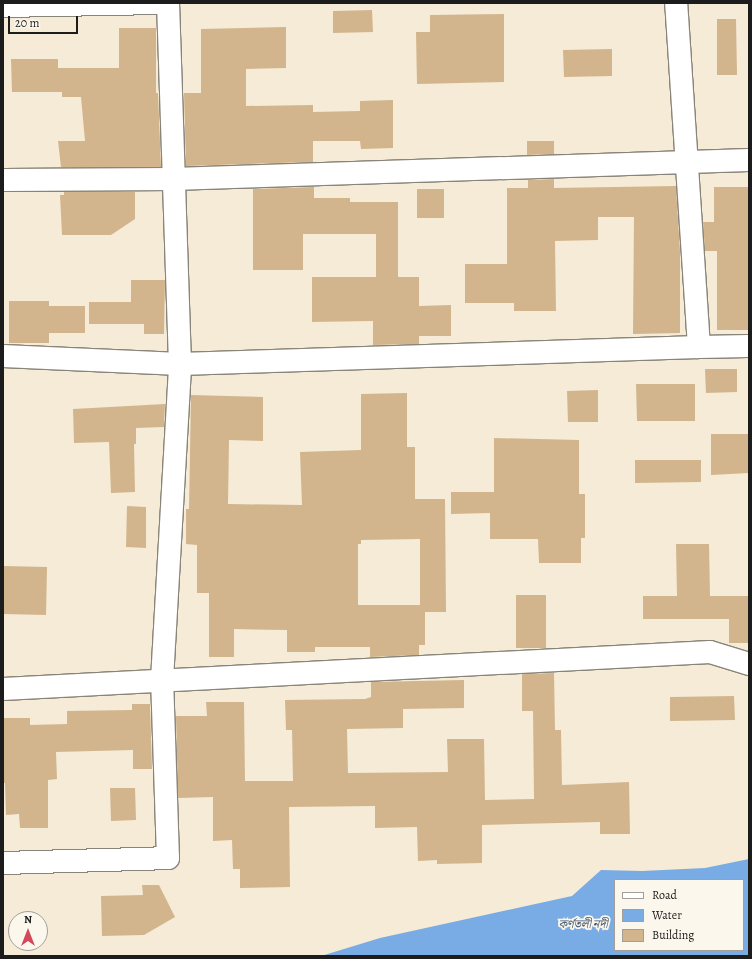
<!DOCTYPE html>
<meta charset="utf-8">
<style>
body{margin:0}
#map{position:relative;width:752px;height:959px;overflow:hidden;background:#f5ebd6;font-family:Alegreya,"Noto Serif Bengali",serif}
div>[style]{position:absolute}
.water>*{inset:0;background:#79abe4}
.building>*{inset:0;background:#d2b58d}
.roads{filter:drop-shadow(1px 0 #888479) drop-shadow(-1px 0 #888479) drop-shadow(0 1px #888479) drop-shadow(0 -1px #888479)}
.minor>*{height:22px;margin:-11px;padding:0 11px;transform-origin:11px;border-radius:11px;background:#fff}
span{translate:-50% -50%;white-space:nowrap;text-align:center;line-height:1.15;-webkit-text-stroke:3.5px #fbf7ec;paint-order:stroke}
.water-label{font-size:12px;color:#41556c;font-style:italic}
.frame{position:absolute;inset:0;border:4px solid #1c1c1c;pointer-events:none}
.legend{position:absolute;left:614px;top:879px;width:130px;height:72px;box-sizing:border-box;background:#fbf7ec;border:1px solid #a29f99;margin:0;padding:5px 7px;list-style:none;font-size:12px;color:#1c1c1c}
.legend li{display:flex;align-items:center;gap:8px;height:20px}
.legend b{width:20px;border:1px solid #a29f99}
.north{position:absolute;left:8px;top:911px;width:40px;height:40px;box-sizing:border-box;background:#fbf7ec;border:1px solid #a29f99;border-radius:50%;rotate:0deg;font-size:11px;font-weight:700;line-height:16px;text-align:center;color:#1c1c1c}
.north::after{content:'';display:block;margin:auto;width:14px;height:18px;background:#d1495b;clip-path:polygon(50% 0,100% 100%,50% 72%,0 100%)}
.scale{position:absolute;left:8px;top:16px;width:70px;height:18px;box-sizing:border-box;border:2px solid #1c1c1c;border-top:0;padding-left:5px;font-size:12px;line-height:14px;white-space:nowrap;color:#1c1c1c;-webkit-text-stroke:3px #fbf7ec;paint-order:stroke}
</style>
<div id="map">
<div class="water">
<div style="clip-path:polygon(evenodd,749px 859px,749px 956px,321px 956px,380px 938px,572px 896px,601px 870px,642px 871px,705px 868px,749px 859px,615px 880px,743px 880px,743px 950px,615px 950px,615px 880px)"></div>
</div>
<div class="building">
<div style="clip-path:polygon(372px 10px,373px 32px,333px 33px,333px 11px)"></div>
<div style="clip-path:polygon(504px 14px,504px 82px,417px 84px,416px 32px,430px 32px,430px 15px)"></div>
<div style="clip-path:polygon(717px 19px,736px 19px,737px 75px,717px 75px)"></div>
<div style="clip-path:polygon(286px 27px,286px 68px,246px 69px,246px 106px,313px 105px,313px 112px,360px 111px,360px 101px,393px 100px,393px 148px,361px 149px,360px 141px,313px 141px,313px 162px,186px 166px,184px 93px,201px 93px,201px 29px)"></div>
<div style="clip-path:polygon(119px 28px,156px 28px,156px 93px,158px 93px,161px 167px,61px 167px,58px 141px,85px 141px,81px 97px,62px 97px,62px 92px,12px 92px,11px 59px,58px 59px,58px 68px,119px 68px)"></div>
<div style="clip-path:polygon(612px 49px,612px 76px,564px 77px,563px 50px)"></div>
<div style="clip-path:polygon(527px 141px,554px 141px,554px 154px,527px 155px)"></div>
<div style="clip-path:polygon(554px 179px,554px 188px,676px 186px,680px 251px,680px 333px,633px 334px,634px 217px,598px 217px,598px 240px,555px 241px,556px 311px,514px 311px,514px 303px,465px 303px,465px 264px,507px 264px,507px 188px,528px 188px,528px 180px)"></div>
<div style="clip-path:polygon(314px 187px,314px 198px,350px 198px,350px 202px,398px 202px,398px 277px,419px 277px,419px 306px,451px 305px,451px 336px,419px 336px,419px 344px,373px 345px,373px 321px,312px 322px,312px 277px,376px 277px,376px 234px,303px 234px,303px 270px,253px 270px,253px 189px)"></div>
<div style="clip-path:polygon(714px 187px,749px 187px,749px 330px,717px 330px,717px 251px,705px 251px,703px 222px,714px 222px)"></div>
<div style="clip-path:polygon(417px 189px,444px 189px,444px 218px,417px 218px)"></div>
<div style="clip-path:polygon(64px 192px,135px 192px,135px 219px,111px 235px,62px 235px,60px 195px,64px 195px)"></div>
<div style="clip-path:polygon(131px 280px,165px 280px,164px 334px,144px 334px,144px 324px,89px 324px,89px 302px,131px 302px)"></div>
<div style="clip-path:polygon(9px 301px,49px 301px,49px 306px,85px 306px,85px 333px,49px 333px,49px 343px,9px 343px)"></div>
<div style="clip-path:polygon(705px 369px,737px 369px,737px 392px,706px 393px)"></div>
<div style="clip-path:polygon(636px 384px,695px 384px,695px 421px,637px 421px)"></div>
<div style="clip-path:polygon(598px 390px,598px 422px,568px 422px,567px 391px)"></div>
<div style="clip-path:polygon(evenodd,407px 393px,407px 447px,415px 447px,415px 499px,445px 499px,446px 612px,425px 612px,425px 645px,419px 645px,419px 655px,370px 657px,370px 647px,315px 647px,315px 652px,287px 652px,287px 630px,234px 629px,234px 657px,209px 657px,209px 593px,197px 593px,197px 545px,186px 544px,186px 509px,189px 509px,191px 395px,263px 397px,263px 441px,229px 440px,228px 504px,302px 505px,300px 452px,361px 450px,361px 394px,407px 393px,420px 539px,420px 605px,358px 605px,358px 544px,361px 544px,361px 540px,420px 539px)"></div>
<div style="clip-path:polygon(165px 404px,164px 427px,136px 428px,136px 444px,134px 444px,135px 492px,111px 493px,109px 442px,74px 443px,73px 409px)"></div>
<div style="clip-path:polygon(711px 434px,749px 434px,749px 473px,711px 475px)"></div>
<div style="clip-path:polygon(494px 438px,579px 440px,579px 494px,585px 494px,585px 538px,581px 538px,581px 563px,539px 563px,538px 539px,490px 539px,490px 513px,451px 514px,451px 492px,494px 492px)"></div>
<div style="clip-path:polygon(635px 460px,701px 460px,701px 482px,635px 483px)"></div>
<div style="clip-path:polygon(127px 506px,146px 507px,146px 548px,126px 547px)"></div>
<div style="clip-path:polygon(676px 544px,709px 544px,710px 596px,749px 596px,749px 643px,729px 643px,729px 619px,643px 619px,643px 596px,677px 596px)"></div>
<div style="clip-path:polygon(3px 566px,47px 567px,46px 615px,3px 614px)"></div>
<div style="clip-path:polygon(516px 595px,546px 595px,546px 648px,516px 648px)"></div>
<div style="clip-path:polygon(554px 673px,555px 730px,561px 730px,562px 785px,629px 782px,630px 834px,600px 834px,600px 822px,482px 825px,482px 863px,437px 864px,437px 860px,418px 861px,417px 827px,375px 828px,375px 806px,289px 807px,290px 887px,240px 888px,240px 869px,233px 869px,232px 840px,213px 841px,213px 797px,178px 798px,176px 716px,207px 716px,206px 702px,244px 702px,245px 781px,293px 781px,292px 730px,286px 730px,285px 700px,365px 699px,371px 697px,371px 682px,464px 680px,464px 708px,403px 709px,403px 728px,347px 729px,348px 773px,448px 772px,447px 739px,484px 739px,485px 800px,534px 799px,533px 711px,522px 711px,522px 674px)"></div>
<div style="clip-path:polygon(734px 696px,735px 720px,670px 721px,670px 697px)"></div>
<div style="clip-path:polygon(132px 704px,150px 704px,152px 769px,133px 769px,133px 750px,56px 752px,57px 779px,48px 780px,48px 828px,20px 828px,19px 814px,6px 815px,5px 783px,3px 783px,3px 718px,30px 718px,30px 725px,67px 724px,67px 711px,132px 710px)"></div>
<div style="clip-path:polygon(110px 788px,135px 788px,136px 820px,111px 821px)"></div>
<div style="clip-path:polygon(142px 885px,159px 885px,175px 917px,144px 935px,102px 936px,101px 896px,143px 895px)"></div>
</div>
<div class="roads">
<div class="minor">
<div style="left:3px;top:6px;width:154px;rotate:-1.1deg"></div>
<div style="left:3px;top:180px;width:170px;rotate:-0.3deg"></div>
<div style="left:173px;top:179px;width:576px;rotate:-1.89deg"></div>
<div style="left:699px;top:347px;width:50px;rotate:-1.1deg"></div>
<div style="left:3px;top:356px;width:177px;rotate:2.6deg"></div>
<div style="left:180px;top:364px;width:519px;rotate:-1.88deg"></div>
<div style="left:699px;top:347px;width:345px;rotate:-93.8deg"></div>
<div style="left:3px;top:689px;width:708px;rotate:-3deg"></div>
<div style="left:710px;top:652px;width:41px;rotate:17.1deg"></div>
<div style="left:3px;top:863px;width:165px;rotate:-1.7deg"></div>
<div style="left:168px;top:858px;width:178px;rotate:-91.9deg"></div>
<div style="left:162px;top:680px;width:317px;rotate:-86.7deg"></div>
<div style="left:180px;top:364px;width:361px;rotate:-91.9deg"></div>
</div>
</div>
<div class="water-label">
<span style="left:583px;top:925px">কর্ণতলী নদী</span>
</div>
<div class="frame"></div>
<ul class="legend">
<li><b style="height:5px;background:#fff"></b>Road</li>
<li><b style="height:11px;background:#79abe4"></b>Water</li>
<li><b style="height:11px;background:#d2b58d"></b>Building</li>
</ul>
<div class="north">N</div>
<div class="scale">20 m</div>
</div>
